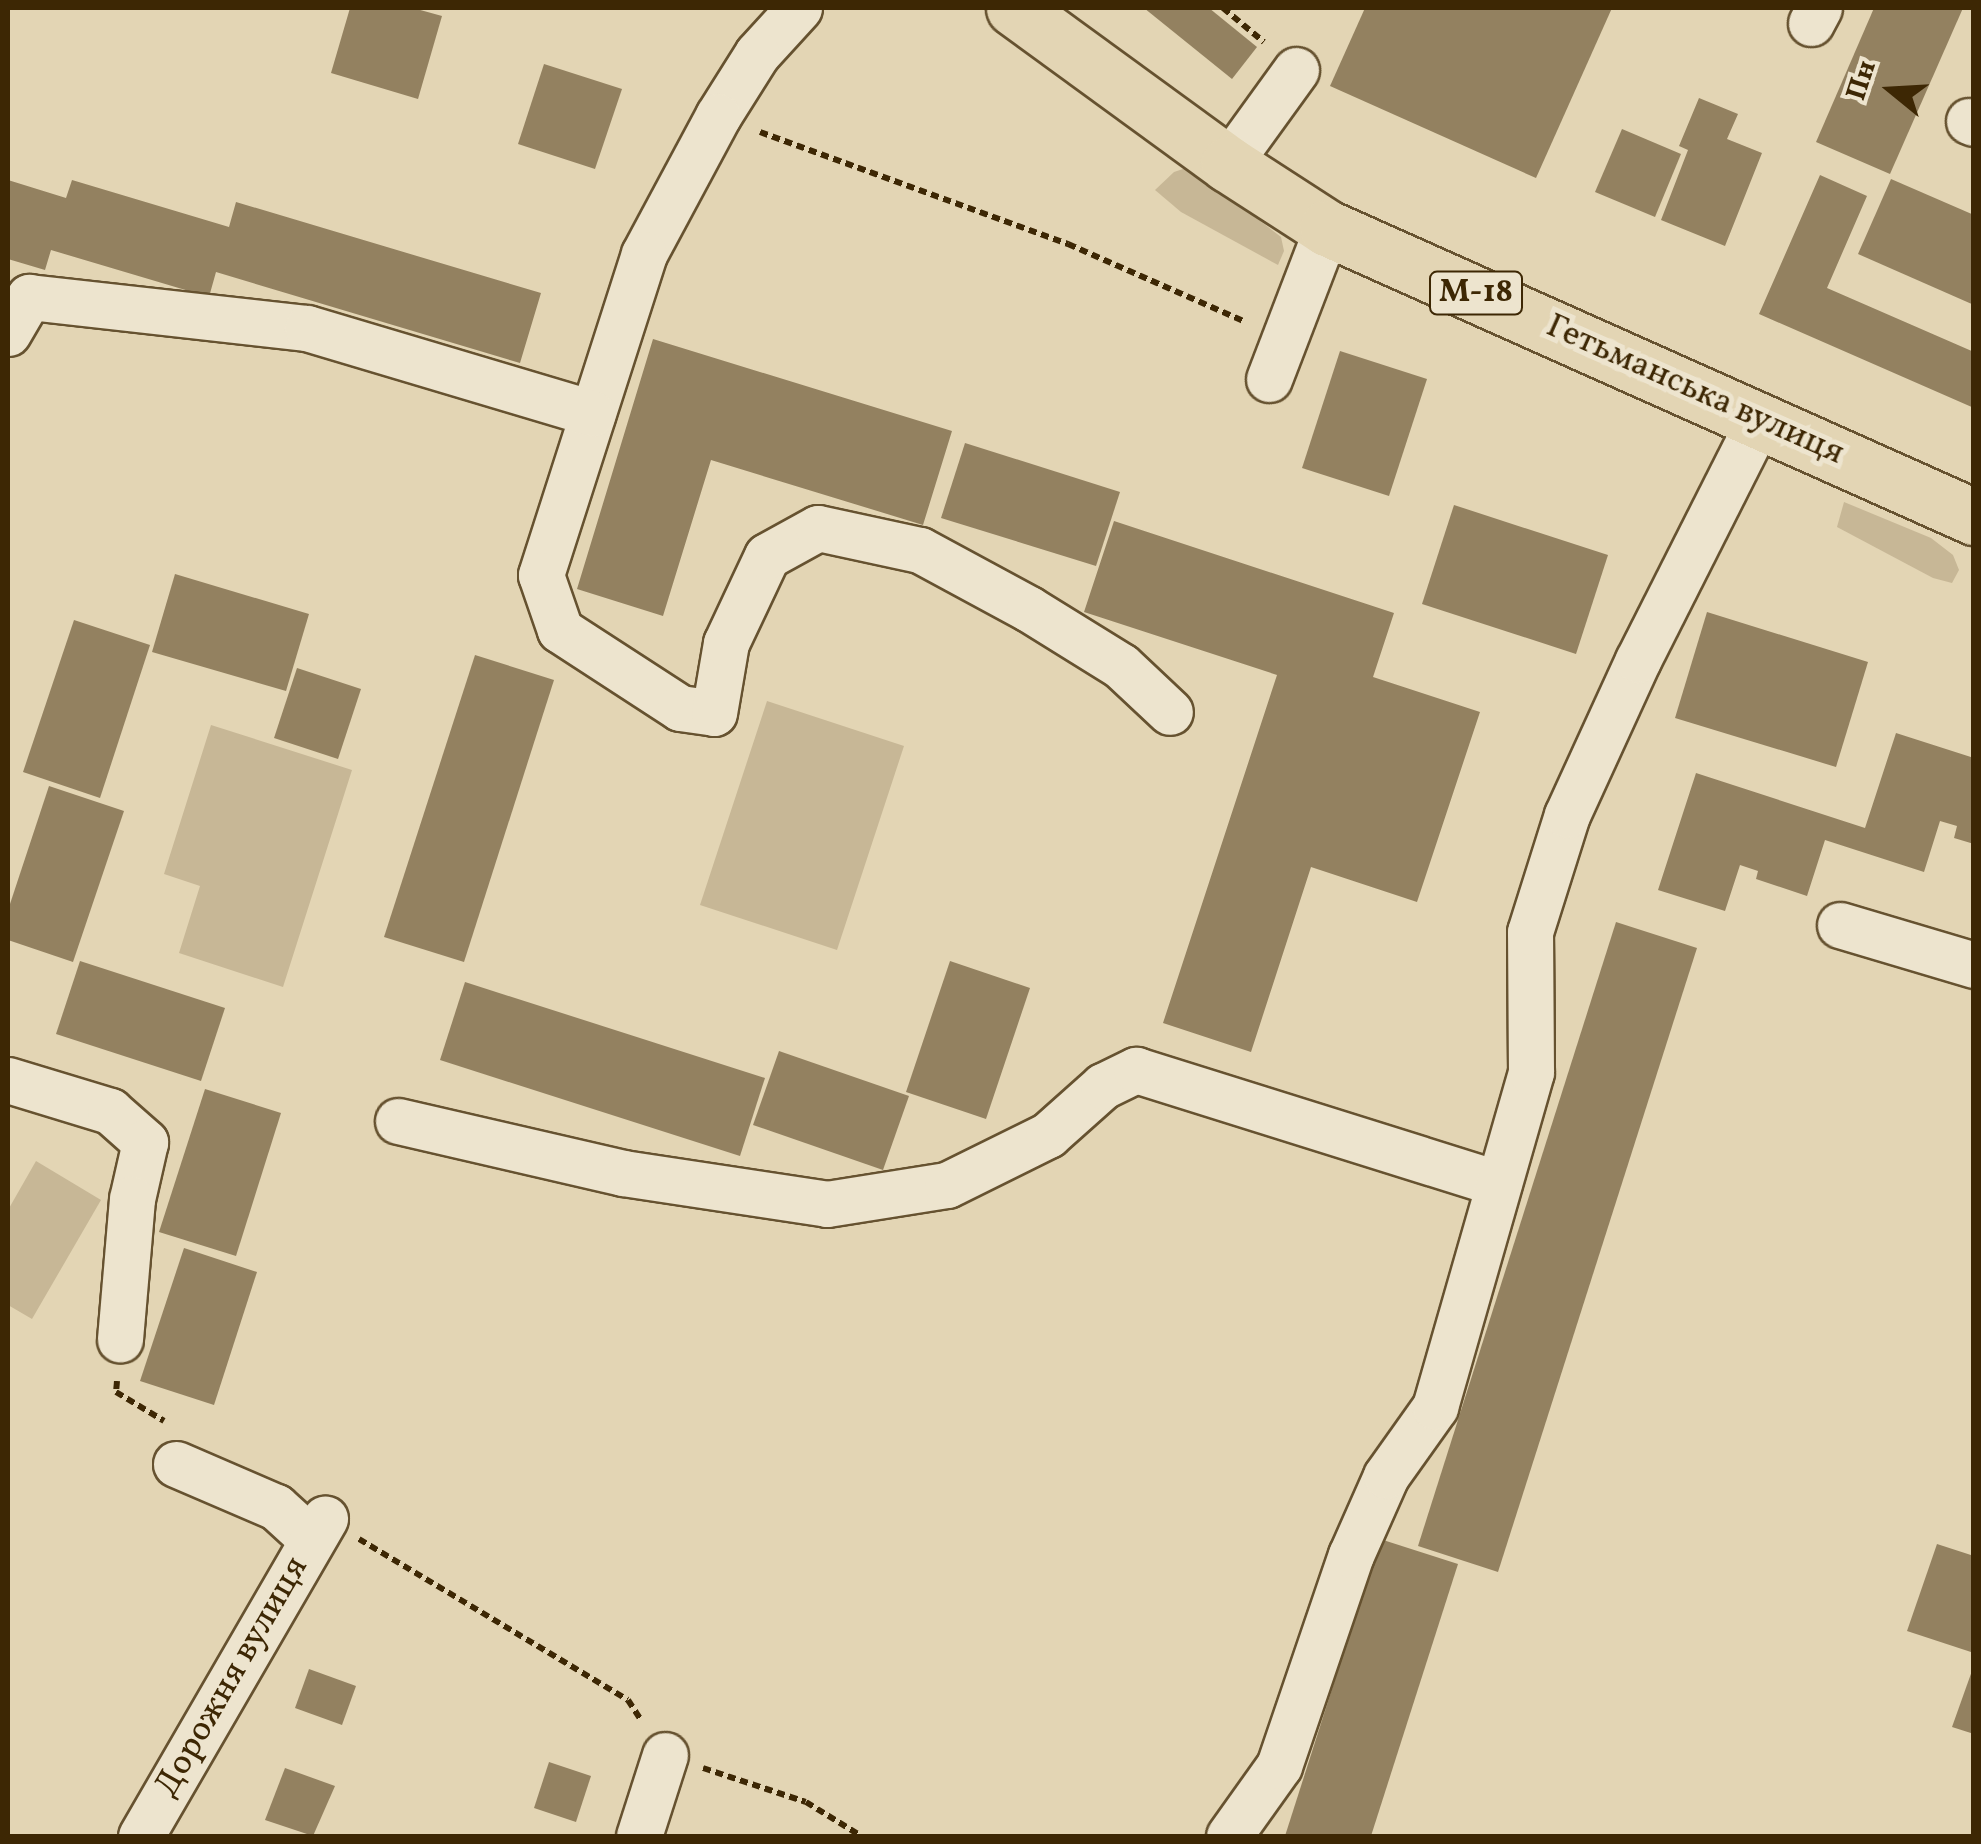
<!DOCTYPE html>
<meta charset="utf-8">
<style>
body{margin:0}
#map{position:relative;width:1981px;height:1844px;overflow:hidden;background:#e3d5b4;font-family:Vollkorn,serif}
div>[style]{position:absolute}
.green>*{inset:0;background:#c7b796}
.building>*{inset:0;background:#938160}
.path>*{height:6px;margin-top:-3px;transform-origin:0;background:repeating-linear-gradient(90deg,#3d2704 0 8px,transparent 0 13px)}
.roads{filter:drop-shadow(2px 0 #665230) drop-shadow(-2px 0 #665230) drop-shadow(0 2px #665230) drop-shadow(0 -2px #665230)}
.minor>*{height:45px;margin:-22.5px;padding:0 22.5px;transform-origin:22.5px;border-radius:22.5px;background:#ede4ce}
.highway>*{height:55px;margin:-27.5px;padding:0 27.5px;transform-origin:27.5px;border-radius:27.5px;background:#e3d5b4}
span{translate:-50% -50%;white-space:nowrap;text-align:center;line-height:1.15;-webkit-text-stroke:10px #ede4ce;paint-order:stroke}
.shield-label span{padding:2px 8px;background:#ede4ce;border:2px solid;border-radius:8px;-webkit-text-stroke-width:0}
.shield-label{font-size:32px;color:#3d2704;font-weight:700}
.street-label{font-size:35px;color:#3d2704}
.frame{position:absolute;inset:0;border:10px solid #3d2704;pointer-events:none}
.north{position:absolute;left:1841px;top:40px;width:100px;height:100px;-webkit-text-stroke:8px #ede4ce;paint-order:stroke;rotate:288deg;font-size:28px;font-weight:700;line-height:40px;text-align:center;color:#3d2704}
.north::after{content:'';display:block;margin:auto;width:35px;height:45px;background:#3d2704;clip-path:polygon(50% 0,100% 100%,50% 72%,0 100%)}
</style>
<div id="map">
<div class="green">
<div style="clip-path:polygon(1186px 168px,1197px 172px,1281px 237px,1284px 251px,1278px 265px,1181px 212px,1155px 190px,1174px 172px)"></div>
<div style="clip-path:polygon(1844px 502px,1931px 538px,1953px 555px,1959px 570px,1952px 583px,1933px 578px,1837px 527px)"></div>
<div style="clip-path:polygon(767px 701px,904px 746px,837px 950px,700px 905px)"></div>
<div style="clip-path:polygon(211px 725px,352px 770px,283px 987px,179px 953px,200px 886px,164px 874px)"></div>
<div style="clip-path:polygon(36px 1161px,101px 1200px,32px 1319px,8px 1305px,8px 1210px)"></div>
</div>
<div class="building">
<div style="clip-path:polygon(350px 8px,413px 8px,442px 16px,418px 99px,331px 73px)"></div>
<div style="clip-path:polygon(1144px 8px,1209px 8px,1257px 47px,1232px 79px)"></div>
<div style="clip-path:polygon(1365px 8px,1612px 8px,1536px 178px,1330px 86px)"></div>
<div style="clip-path:polygon(1874px 8px,1963px 8px,1890px 174px,1816px 142px)"></div>
<div style="clip-path:polygon(544px 64px,622px 89px,595px 169px,518px 144px)"></div>
<div style="clip-path:polygon(1699px 98px,1738px 114px,1727px 139px,1762px 153px,1725px 246px,1661px 220px,1688px 150px,1679px 146px)"></div>
<div style="clip-path:polygon(1622px 129px,1681px 154px,1655px 217px,1595px 192px)"></div>
<div style="clip-path:polygon(1820px 175px,1867px 196px,1827px 288px,1974px 352px,1974px 408px,1759px 314px)"></div>
<div style="clip-path:polygon(1891px 179px,1974px 215px,1974px 305px,1858px 254px)"></div>
<div style="clip-path:polygon(8px 180px,66px 198px,72px 180px,229px 227px,236px 202px,541px 293px,520px 363px,216px 272px,209px 297px,51px 250px,45px 270px,8px 259px)"></div>
<div style="clip-path:polygon(653px 339px,952px 431px,923px 525px,711px 460px,663px 616px,577px 589px)"></div>
<div style="clip-path:polygon(1340px 351px,1427px 379px,1389px 496px,1302px 468px)"></div>
<div style="clip-path:polygon(965px 443px,1120px 492px,1096px 566px,941px 518px)"></div>
<div style="clip-path:polygon(1454px 505px,1608px 555px,1576px 654px,1422px 604px)"></div>
<div style="clip-path:polygon(1114px 521px,1394px 613px,1373px 677px,1480px 712px,1417px 902px,1311px 867px,1251px 1052px,1163px 1023px,1277px 675px,1084px 612px)"></div>
<div style="clip-path:polygon(175px 574px,309px 614px,286px 691px,152px 652px)"></div>
<div style="clip-path:polygon(1707px 612px,1868px 662px,1836px 767px,1675px 718px)"></div>
<div style="clip-path:polygon(74px 620px,150px 645px,100px 798px,23px 772px)"></div>
<div style="clip-path:polygon(475px 655px,554px 680px,464px 962px,384px 937px)"></div>
<div style="clip-path:polygon(297px 668px,361px 689px,338px 759px,274px 738px)"></div>
<div style="clip-path:polygon(1896px 733px,1974px 758px,1974px 844px,1954px 838px,1957px 826px,1940px 821px,1924px 872px,1825px 840px,1807px 896px,1756px 879px,1758px 871px,1740px 865px,1725px 911px,1658px 890px,1696px 773px,1865px 828px)"></div>
<div style="clip-path:polygon(49px 786px,124px 811px,73px 962px,8px 940px,8px 910px)"></div>
<div style="clip-path:polygon(1616px 922px,1697px 948px,1498px 1572px,1418px 1546px)"></div>
<div style="clip-path:polygon(80px 961px,225px 1008px,201px 1081px,56px 1034px)"></div>
<div style="clip-path:polygon(950px 961px,1030px 988px,986px 1119px,906px 1092px)"></div>
<div style="clip-path:polygon(465px 982px,765px 1078px,740px 1156px,440px 1060px)"></div>
<div style="clip-path:polygon(779px 1051px,909px 1096px,883px 1170px,753px 1125px)"></div>
<div style="clip-path:polygon(205px 1089px,281px 1113px,236px 1256px,159px 1232px)"></div>
<div style="clip-path:polygon(184px 1248px,257px 1272px,214px 1405px,140px 1381px)"></div>
<div style="clip-path:polygon(1380px 1539px,1458px 1564px,1371px 1836px,1285px 1836px)"></div>
<div style="clip-path:polygon(1937px 1544px,1974px 1556px,1974px 1653px,1907px 1631px)"></div>
<div style="clip-path:polygon(1973px 1668px,1974px 1668px,1974px 1734px,1952px 1727px)"></div>
<div style="clip-path:polygon(309px 1669px,356px 1686px,342px 1725px,295px 1708px)"></div>
<div style="clip-path:polygon(549px 1762px,591px 1776px,576px 1822px,534px 1808px)"></div>
<div style="clip-path:polygon(285px 1768px,335px 1786px,313px 1836px,265px 1820px)"></div>
</div>
<div class="path">
<div style="left:1223px;top:8px;width:53px;rotate:39.7deg"></div>
<div style="left:760px;top:132px;width:328px;rotate:20deg"></div>
<div style="left:1068px;top:244px;width:194px;rotate:23.7deg"></div>
<div style="left:117px;top:1381px;width:11px;rotate:95deg"></div>
<div style="left:116px;top:1392px;width:56px;rotate:31.1deg"></div>
<div style="left:359px;top:1539px;width:313px;rotate:30.9deg"></div>
<div style="left:628px;top:1700px;width:24px;rotate:57deg"></div>
<div style="left:703px;top:1768px;width:108px;rotate:18.3deg"></div>
<div style="left:806px;top:1802px;width:65px;rotate:31.7deg"></div>
</div>
<div class="roads">
<div class="minor">
<div style="left:799px;top:8px;width:62px;rotate:132.4deg"></div>
<div style="left:757px;top:54px;width:73px;rotate:122.2deg"></div>
<div style="left:718px;top:116px;width:157px;rotate:118.2deg"></div>
<div style="left:644px;top:254px;width:337px;rotate:107.8deg"></div>
<div style="left:541px;top:575px;width:58px;rotate:70.9deg"></div>
<div style="left:560px;top:630px;width:143px;rotate:33deg"></div>
<div style="left:680px;top:708px;width:34px;rotate:8deg"></div>
<div style="left:714px;top:713px;width:71px;rotate:-80.3deg"></div>
<div style="left:726px;top:643px;width:96px;rotate:-64.8deg"></div>
<div style="left:767px;top:556px;width:58px;rotate:-28.8deg"></div>
<div style="left:818px;top:528px;width:104px;rotate:12.2deg"></div>
<div style="left:920px;top:550px;width:124px;rotate:28.4deg"></div>
<div style="left:1029px;top:609px;width:108px;rotate:31.8deg"></div>
<div style="left:1121px;top:666px;width:67px;rotate:43.2deg"></div>
<div style="left:1811px;top:23px;width:17px;rotate:-62deg"></div>
<div style="left:1969px;top:121px;width:5px;rotate:22deg"></div>
<div style="left:1228px;top:164px;width:116px;rotate:-54.1deg"></div>
<div style="left:8px;top:333px;width:42px;rotate:-59.7deg"></div>
<div style="left:29px;top:297px;width:280px;rotate:6.4deg"></div>
<div style="left:307px;top:328px;width:298px;rotate:16.6deg"></div>
<div style="left:1269px;top:379px;width:162px;rotate:-69deg"></div>
<div style="left:1840px;top:925px;width:140px;rotate:16.6deg"></div>
<div style="left:8px;top:1080px;width:107px;rotate:16.9deg"></div>
<div style="left:110px;top:1111px;width:47px;rotate:41.5deg"></div>
<div style="left:145px;top:1142px;width:58px;rotate:102.8deg"></div>
<div style="left:132px;top:1199px;width:141px;rotate:94.9deg"></div>
<div style="left:398px;top:1121px;width:231px;rotate:13deg"></div>
<div style="left:623px;top:1173px;width:206px;rotate:8.6deg"></div>
<div style="left:827px;top:1204px;width:121px;rotate:-9deg"></div>
<div style="left:947px;top:1185px;width:113px;rotate:-26.3deg"></div>
<div style="left:1048px;top:1135px;width:74px;rotate:-41.7deg"></div>
<div style="left:1103px;top:1086px;width:37px;rotate:-26deg"></div>
<div style="left:1136px;top:1070px;width:380px;rotate:17.4deg"></div>
<div style="left:176px;top:1464px;width:109px;rotate:23.3deg"></div>
<div style="left:276px;top:1507px;width:47px;rotate:42.4deg"></div>
<div style="left:141px;top:1836px;width:367px;rotate:-59.9deg"></div>
<div style="left:639px;top:1836px;width:85px;rotate:-72.2deg"></div>
<div style="left:1229px;top:1836px;width:86px;rotate:-54.5deg"></div>
<div style="left:1279px;top:1766px;width:223px;rotate:-71.2deg"></div>
<div style="left:1351px;top:1555px;width:86px;rotate:-66.1deg"></div>
<div style="left:1386px;top:1476px;width:85px;rotate:-54.6deg"></div>
<div style="left:1435px;top:1407px;width:348px;rotate:-74deg"></div>
<div style="left:1531px;top:1072px;width:140px;rotate:-90.4deg"></div>
<div style="left:1530px;top:932px;width:123px;rotate:-72.5deg"></div>
<div style="left:1567px;top:815px;width:170px;rotate:-65.4deg"></div>
<div style="left:1638px;top:660px;width:269px;rotate:-63.2deg"></div>
</div>
<div class="highway">
<div style="left:1014px;top:8px;width:265px;rotate:36.1deg"></div>
<div style="left:1228px;top:164px;width:118px;rotate:32.9deg"></div>
<div style="left:1327px;top:228px;width:709px;rotate:24.07deg"></div>
</div>
</div>
<div class="shield-label">
<span style="left:1476px;top:293px">М-18</span>
</div>
<div class="street-label">
<span style="left:1695px;top:390px;rotate:24deg">Гетьманська вулиця</span>
<span style="left:232px;top:1677px;rotate:-60deg">Дорожня вулиця</span>
</div>
<div class="frame"></div>
<div class="north">Пн</div>
</div>
